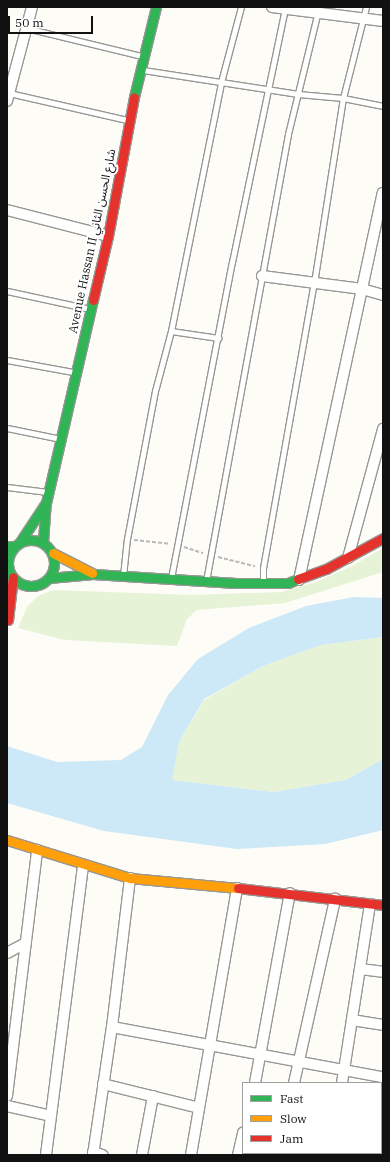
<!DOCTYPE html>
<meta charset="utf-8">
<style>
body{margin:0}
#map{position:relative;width:390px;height:1162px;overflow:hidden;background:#fdfcf7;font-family:"IBM Plex Serif","Noto Sans Arabic",serif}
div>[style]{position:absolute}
.green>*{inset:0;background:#e7f3d7}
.water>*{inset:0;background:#cde8f7}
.path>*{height:2px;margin-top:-1px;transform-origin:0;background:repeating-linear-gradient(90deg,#b9b9b8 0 4px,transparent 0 6px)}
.roads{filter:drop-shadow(1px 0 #979795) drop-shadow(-1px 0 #979795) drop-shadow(0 1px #979795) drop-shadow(0 -1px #979795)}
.lane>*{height:5px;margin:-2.5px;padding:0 2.5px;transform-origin:2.5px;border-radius:2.5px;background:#fffffe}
.street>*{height:10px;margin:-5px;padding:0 5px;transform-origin:5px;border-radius:5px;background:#fffffe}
.fast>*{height:9px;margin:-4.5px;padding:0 4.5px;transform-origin:4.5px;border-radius:4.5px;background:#30b455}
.fast>.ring{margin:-4.5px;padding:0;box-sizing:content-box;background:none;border:9px solid #30b455;border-radius:50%}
.slow>*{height:9px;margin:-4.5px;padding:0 4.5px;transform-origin:4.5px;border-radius:4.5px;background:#ff9f0a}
.jam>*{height:9px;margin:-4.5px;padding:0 4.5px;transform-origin:4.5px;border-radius:4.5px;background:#e5322d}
span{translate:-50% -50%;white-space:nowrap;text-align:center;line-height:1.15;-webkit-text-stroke:4px #fff;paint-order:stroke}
.street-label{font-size:12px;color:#111}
.frame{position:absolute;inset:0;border:8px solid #111;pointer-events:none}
.legend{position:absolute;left:242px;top:1082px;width:140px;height:72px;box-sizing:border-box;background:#fff;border:1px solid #a0a0a0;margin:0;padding:5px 7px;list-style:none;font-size:12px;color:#111}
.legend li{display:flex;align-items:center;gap:8px;height:20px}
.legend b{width:20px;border:1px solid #a0a0a0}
.scale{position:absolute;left:8px;top:16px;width:85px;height:18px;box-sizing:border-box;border:2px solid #111;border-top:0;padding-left:5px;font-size:12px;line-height:14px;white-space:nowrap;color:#111;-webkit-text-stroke:3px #fff;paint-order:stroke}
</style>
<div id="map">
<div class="green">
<div style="clip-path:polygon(383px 548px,383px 572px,285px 603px,197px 610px,187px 619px,177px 646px,65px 640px,18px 628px,27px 607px,38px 596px,53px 590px,192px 595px,281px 592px,316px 582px,352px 566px)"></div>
<div style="clip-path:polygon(383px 637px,383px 759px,346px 780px,274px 792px,171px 780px,179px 742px,204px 700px,263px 666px,321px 645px)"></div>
</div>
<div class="water">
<div style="clip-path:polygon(354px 597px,383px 598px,383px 637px,321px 645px,263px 666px,204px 699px,179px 742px,172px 780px,274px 792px,346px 780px,383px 759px,383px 830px,325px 844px,237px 849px,104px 831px,7px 803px,7px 746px,57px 762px,121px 760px,142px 747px,168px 695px,198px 659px,249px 628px,306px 606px)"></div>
</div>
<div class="path">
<div style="left:134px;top:540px;width:36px;rotate:6deg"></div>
<div style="left:184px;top:547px;width:20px;rotate:18deg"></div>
<div style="left:218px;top:557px;width:38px;rotate:14deg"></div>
</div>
<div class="roads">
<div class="lane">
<div style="left:26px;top:28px;width:119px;rotate:13.6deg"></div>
<div style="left:143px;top:70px;width:157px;rotate:8.8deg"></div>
<div style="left:298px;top:94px;width:45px;rotate:5.1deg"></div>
<div style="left:343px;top:98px;width:41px;rotate:11.3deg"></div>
<div style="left:9px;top:93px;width:121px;rotate:12.9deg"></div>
<div style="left:7px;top:291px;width:85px;rotate:12.2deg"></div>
<div style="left:171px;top:331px;width:48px;rotate:8.5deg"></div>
<div style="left:7px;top:360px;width:67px;rotate:10.3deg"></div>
<div style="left:7px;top:428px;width:55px;rotate:11.5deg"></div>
<div style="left:7px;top:487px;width:41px;rotate:7deg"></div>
<div style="left:123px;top:576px;width:37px;rotate:-84deg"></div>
<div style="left:127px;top:539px;width:151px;rotate:-79.3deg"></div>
<div style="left:155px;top:391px;width:62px;rotate:-75.1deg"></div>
<div style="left:171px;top:331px;width:254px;rotate:-78.6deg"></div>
<div style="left:221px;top:82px;width:78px;rotate:-75.1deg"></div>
<div style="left:171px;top:578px;width:322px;rotate:-79.1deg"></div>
<div style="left:232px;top:262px;width:259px;rotate:-78.2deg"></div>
<div style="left:206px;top:581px;width:454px;rotate:-79.6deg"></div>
<div style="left:288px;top:134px;width:131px;rotate:-76.3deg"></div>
<div style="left:263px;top:582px;width:14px;rotate:-90deg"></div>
<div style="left:263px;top:568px;width:290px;rotate:-79.9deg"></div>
<div style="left:314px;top:283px;width:187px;rotate:-81.1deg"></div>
<div style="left:343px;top:98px;width:94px;rotate:-75.8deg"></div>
</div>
<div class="street">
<div style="left:272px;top:7px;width:112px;rotate:7.2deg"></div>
<div style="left:7px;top:101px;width:97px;rotate:-75.1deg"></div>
<div style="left:7px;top:210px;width:104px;rotate:14.4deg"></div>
<div style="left:262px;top:276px;width:101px;rotate:7.4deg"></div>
<div style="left:362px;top:289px;width:22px;rotate:16deg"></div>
<div style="left:348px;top:558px;width:134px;rotate:-74.8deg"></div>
<div style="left:299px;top:580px;width:396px;rotate:-77.8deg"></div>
<div style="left:7px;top:953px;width:21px;rotate:-28deg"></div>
<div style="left:360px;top:969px;width:23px;rotate:7deg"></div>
<div style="left:352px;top:1020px;width:31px;rotate:9deg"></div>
<div style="left:112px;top:1027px;width:276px;rotate:10.5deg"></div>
<div style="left:255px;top:1083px;width:193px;rotate:-79.6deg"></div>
<div style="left:294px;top:1083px;width:189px;rotate:-77.4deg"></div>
<div style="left:342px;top:1083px;width:181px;rotate:-81.1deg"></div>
<div style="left:103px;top:1084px;width:99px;rotate:14deg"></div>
<div style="left:7px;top:1096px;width:248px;rotate:-83deg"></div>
<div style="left:7px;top:1106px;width:45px;rotate:12.8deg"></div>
<div style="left:93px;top:1152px;width:10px;rotate:17deg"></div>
<div style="left:331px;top:1153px;width:11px;rotate:10deg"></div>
<div style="left:46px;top:1155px;width:292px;rotate:-82.7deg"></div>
<div style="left:93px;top:1155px;width:129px;rotate:-81.6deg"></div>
<div style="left:112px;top:1027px;width:150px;rotate:-83.1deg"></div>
<div style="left:142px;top:1155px;width:60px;rotate:-79.4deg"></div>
<div style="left:191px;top:1155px;width:271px;rotate:-80.2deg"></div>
<div style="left:238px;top:1155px;width:23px;rotate:-77deg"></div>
<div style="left:282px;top:1155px;width:2px;rotate:-90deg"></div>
<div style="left:381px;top:1155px;width:15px;rotate:-82deg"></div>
</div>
<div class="fast">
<div style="left:134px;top:97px;width:93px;rotate:-76.3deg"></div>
<div class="ring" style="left:8px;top:540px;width:37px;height:37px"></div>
<div style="left:20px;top:542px;width:45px;rotate:-56.7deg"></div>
<div style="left:43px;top:542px;width:39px;rotate:-86deg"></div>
<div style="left:46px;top:503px;width:208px;rotate:-77deg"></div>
<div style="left:7px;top:546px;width:8px"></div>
<div style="left:7px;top:566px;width:1px;rotate:45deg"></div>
<div style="left:49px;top:578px;width:44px;rotate:-5.2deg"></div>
<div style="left:93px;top:574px;width:143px;rotate:3.6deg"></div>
<div style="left:236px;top:583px;width:52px"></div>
<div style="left:288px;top:583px;width:11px;rotate:-22deg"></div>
</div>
<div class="slow">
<div style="left:53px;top:553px;width:44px;rotate:27.1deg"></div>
<div style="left:7px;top:840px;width:129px;rotate:17.2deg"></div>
<div style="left:130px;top:878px;width:108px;rotate:5.3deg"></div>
</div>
<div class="jam">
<div style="left:93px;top:300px;width:66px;rotate:-76.8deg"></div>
<div style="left:108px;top:236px;width:141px;rotate:-79.4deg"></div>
<div style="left:298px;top:579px;width:30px;rotate:-20deg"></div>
<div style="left:326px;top:569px;width:65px;rotate:-28.5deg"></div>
<div style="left:8px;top:620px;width:43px;rotate:-83.4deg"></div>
<div style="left:238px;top:888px;width:146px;rotate:6.7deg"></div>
</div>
</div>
<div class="street-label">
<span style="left:92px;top:241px;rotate:-78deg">Avenue Hassan II شارع الحسن الثاني</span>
</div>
<div class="frame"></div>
<ul class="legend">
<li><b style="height:5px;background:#30b455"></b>Fast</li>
<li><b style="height:5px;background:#ff9f0a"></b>Slow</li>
<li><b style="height:5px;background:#e5322d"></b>Jam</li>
</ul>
<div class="scale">50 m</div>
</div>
